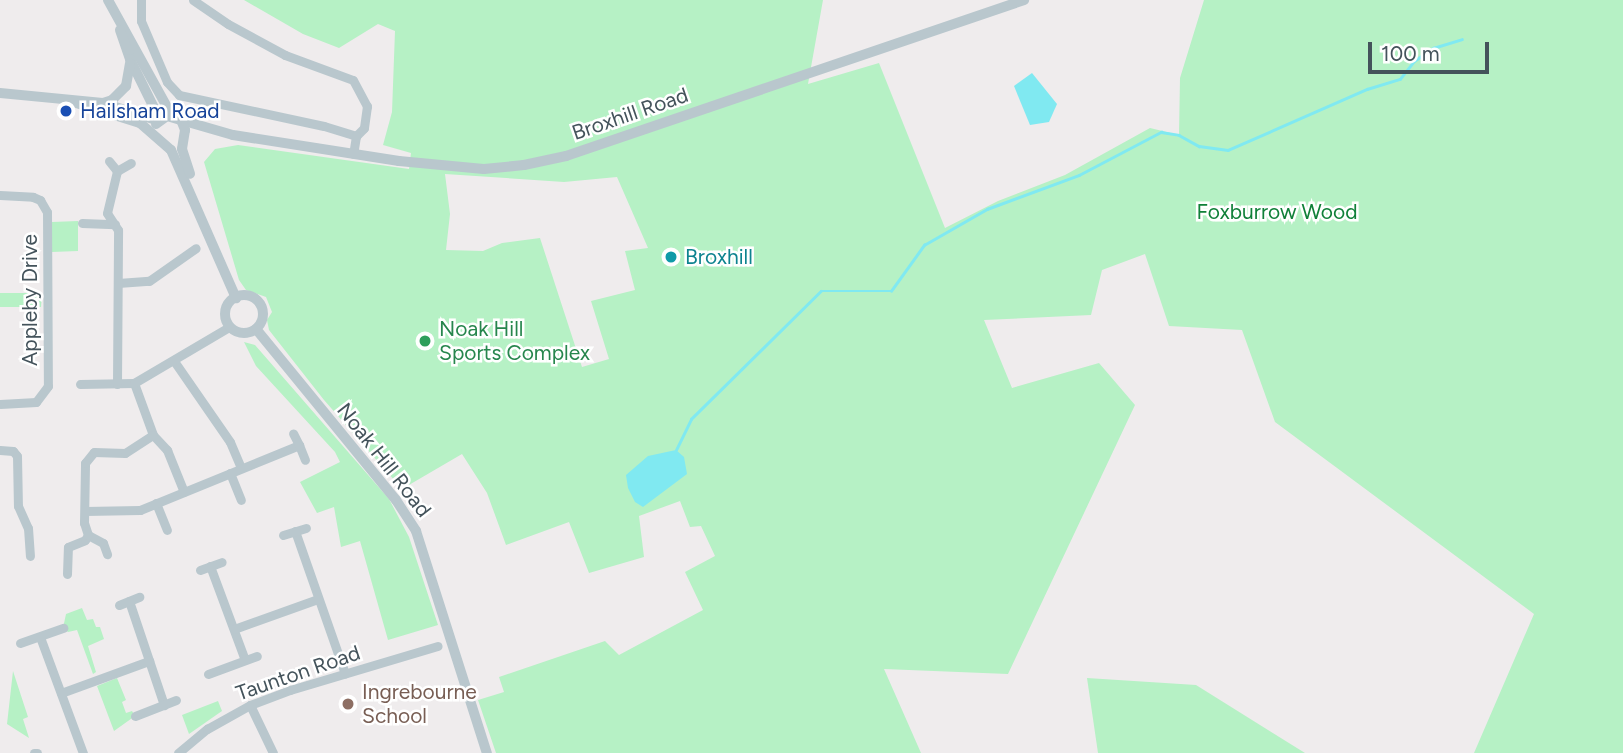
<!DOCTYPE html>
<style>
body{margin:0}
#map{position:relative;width:1623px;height:753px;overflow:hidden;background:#efeced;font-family:Figtree,sans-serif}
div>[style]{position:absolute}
.green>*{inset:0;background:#b6f1c5}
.water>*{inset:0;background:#80e9f1}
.stream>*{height:2.5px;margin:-1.25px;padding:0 1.25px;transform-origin:1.25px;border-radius:1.25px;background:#80e9f1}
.minor>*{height:9px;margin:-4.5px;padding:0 4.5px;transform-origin:4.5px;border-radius:4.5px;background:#b9c7cd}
.tertiary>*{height:10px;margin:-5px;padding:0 5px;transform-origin:5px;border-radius:5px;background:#b9c7cd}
.tertiary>.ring{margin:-5px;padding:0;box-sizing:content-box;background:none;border:10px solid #b9c7cd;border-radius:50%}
.dots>*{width:19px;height:19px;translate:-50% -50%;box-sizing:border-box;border:4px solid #fff;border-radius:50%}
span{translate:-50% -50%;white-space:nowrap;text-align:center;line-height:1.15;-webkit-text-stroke:5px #fff;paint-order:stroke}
.transit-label{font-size:21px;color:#164399}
.left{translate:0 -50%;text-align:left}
.street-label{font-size:21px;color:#44535b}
.park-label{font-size:21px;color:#108039}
.culture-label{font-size:21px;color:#0d838f}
.leisure-label{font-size:21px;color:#27864d}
.education-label{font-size:21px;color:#785e54}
.scale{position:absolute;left:1368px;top:42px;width:121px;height:32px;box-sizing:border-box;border:4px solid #44535b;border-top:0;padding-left:9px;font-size:21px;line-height:24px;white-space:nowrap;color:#44535b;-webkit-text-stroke:5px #fff;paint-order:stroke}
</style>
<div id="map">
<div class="green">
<div style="clip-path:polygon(evenodd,244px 0,823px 0,808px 84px,879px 63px,945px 228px,998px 201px,1065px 175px,1150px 128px,1179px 135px,1180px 78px,1204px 0,1623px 0,1623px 753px,1474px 753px,1534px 614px,1275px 422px,1242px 330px,1169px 326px,1145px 254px,1102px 270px,1091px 315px,984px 320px,1012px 388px,1099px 363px,1135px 405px,1008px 674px,884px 669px,921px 753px,496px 753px,478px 700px,504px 692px,499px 677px,605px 641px,619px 655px,703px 610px,685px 572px,715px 556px,701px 526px,690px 527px,680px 501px,639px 516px,644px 557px,589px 573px,569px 522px,506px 545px,487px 493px,462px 454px,402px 489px,324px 400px,269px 330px,267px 320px,272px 312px,266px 297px,246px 290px,239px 280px,204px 162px,215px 149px,238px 145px,409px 169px,411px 153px,383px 145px,392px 112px,395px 31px,378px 24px,339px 48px,303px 34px,244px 0,445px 174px,564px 182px,617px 177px,648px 248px,625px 251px,635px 290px,591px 301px,609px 359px,582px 367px,540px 238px,502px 243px,483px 251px,446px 250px,450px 214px,445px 174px)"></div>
<div style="clip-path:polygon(78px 221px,78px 251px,52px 252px,52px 222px)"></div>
<div style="clip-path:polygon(0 293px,42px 293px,41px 307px,0 307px)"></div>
<div style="clip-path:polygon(244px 342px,255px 345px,389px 499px,409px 537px,438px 625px,388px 640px,360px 541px,341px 547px,334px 507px,317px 513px,300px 482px,340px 462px,335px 452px,256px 366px)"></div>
<div style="clip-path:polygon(82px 608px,87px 620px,93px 619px,96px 627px,100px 627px,104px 639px,88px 646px,96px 672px,93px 674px,77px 630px,68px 632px,63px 628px,66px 614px)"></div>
<div style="clip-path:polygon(13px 671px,28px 717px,23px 719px,29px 738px,7px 724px)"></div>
<div style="clip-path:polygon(117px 678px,126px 700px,122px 702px,126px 713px,132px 711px,135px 716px,114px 731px,97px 686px)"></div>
<div style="clip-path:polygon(1087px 678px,1196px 685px,1305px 753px,1098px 753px)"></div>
<div style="clip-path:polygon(218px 701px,222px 711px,189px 734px,182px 715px)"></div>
</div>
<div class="water">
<div style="clip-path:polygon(1032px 73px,1057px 104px,1049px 122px,1030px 125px,1014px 86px)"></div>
<div style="clip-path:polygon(676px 450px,684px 457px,687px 474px,643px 507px,635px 502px,628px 488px,626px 475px,648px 456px)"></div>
</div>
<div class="stream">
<div style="left:676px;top:450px;width:34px;rotate:-64deg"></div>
<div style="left:691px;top:419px;width:182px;rotate:-44.6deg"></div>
<div style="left:821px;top:291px;width:70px"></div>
<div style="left:891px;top:291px;width:57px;rotate:-54.3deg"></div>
<div style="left:924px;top:245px;width:73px;rotate:-29.7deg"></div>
<div style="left:987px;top:209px;width:98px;rotate:-20.3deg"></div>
<div style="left:1079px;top:175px;width:93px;rotate:-27.7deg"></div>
<div style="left:1161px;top:132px;width:18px;rotate:9deg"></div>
<div style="left:1179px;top:135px;width:23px;rotate:29deg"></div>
<div style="left:1199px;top:146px;width:29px;rotate:8deg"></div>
<div style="left:1228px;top:150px;width:152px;rotate:-23.7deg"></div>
<div style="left:1367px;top:89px;width:34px;rotate:-17deg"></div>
<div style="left:1400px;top:79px;width:23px;rotate:-52deg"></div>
<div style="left:1414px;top:61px;width:23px;rotate:-34deg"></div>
<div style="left:1433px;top:48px;width:30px;rotate:-17deg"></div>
</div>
<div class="minor">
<div style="left:141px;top:0;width:21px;rotate:90deg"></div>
<div style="left:141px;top:21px;width:66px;rotate:66.9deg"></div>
<div style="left:167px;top:82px;width:18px;rotate:47deg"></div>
<div style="left:179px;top:95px;width:148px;rotate:12.1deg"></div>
<div style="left:324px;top:126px;width:34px;rotate:17deg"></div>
<div style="left:193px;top:0;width:42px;rotate:34.4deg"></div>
<div style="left:228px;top:24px;width:65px;rotate:28.5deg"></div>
<div style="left:285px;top:55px;width:72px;rotate:20.2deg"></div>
<div style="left:353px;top:80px;width:30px;rotate:62deg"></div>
<div style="left:367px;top:106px;width:22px;rotate:98deg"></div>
<div style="left:364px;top:128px;width:11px;rotate:135deg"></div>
<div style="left:356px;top:136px;width:18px;rotate:99deg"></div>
<div style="left:109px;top:161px;width:13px;rotate:51deg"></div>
<div style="left:0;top:195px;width:33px;rotate:3deg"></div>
<div style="left:33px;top:197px;width:8px;rotate:23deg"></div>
<div style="left:40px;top:200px;width:14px;rotate:60deg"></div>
<div style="left:47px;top:212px;width:174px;rotate:89.7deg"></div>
<div style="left:48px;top:386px;width:20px;rotate:127deg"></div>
<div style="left:36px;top:402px;width:36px;rotate:177deg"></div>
<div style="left:82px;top:223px;width:33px;rotate:2deg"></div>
<div style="left:118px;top:283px;width:31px;rotate:-4deg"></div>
<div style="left:149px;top:281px;width:57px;rotate:-35.1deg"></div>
<div style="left:174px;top:361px;width:98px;rotate:55.3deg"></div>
<div style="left:230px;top:442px;width:28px;rotate:67deg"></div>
<div style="left:134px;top:383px;width:55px;rotate:69.9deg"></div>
<div style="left:153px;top:435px;width:21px;rotate:47deg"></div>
<div style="left:167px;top:450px;width:45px;rotate:68deg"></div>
<div style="left:80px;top:384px;width:54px;rotate:-1.1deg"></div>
<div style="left:134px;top:383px;width:110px;rotate:-30.5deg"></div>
<div style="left:117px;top:384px;width:154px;rotate:-89.6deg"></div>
<div style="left:118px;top:230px;width:20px;rotate:-123deg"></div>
<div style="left:107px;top:213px;width:43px;rotate:-76.6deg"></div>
<div style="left:117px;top:171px;width:16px;rotate:-30deg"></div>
<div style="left:299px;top:445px;width:16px;rotate:68deg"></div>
<div style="left:0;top:450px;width:13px;rotate:4deg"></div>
<div style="left:13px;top:451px;width:6px;rotate:51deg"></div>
<div style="left:17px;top:456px;width:50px;rotate:88.9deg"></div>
<div style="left:18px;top:506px;width:24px;rotate:66deg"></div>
<div style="left:28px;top:528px;width:28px;rotate:86deg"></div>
<div style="left:230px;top:473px;width:29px;rotate:68deg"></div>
<div style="left:156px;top:503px;width:29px;rotate:68deg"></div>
<div style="left:85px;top:511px;width:55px;rotate:-1deg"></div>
<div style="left:140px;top:510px;width:172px;rotate:-22.2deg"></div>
<div style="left:299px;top:445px;width:13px;rotate:-117deg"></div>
<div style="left:295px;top:531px;width:151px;rotate:70.7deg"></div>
<div style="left:88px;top:535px;width:17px;rotate:28deg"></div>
<div style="left:103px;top:543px;width:12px;rotate:70deg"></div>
<div style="left:283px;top:535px;width:24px;rotate:-17deg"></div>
<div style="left:210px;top:566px;width:100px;rotate:69.6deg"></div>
<div style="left:200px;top:570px;width:23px;rotate:-20deg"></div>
<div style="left:67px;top:574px;width:27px;rotate:-88deg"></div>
<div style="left:68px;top:547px;width:18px;rotate:-22deg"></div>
<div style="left:85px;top:540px;width:6px;rotate:-59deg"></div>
<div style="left:88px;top:535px;width:13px;rotate:-108deg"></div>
<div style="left:84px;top:523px;width:60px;rotate:-89deg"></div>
<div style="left:85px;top:463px;width:14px;rotate:-51deg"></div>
<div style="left:94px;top:452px;width:31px;rotate:2deg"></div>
<div style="left:125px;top:453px;width:33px;rotate:-33deg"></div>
<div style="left:129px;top:601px;width:110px;rotate:71.4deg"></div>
<div style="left:119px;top:605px;width:22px;rotate:-22deg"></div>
<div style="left:234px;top:629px;width:89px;rotate:-19.7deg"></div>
<div style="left:40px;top:637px;width:124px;rotate:69.7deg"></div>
<div style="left:20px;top:643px;width:46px;rotate:-19.2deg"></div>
<div style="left:208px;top:674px;width:52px;rotate:-20.2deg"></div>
<div style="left:61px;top:693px;width:94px;rotate:-20deg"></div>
<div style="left:250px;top:705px;width:53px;rotate:64.4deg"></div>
<div style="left:135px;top:716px;width:44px;rotate:-21.3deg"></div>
<div style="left:34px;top:753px;width:3px"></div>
<div style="left:178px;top:753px;width:38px;rotate:-40deg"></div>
<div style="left:207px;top:729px;width:49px;rotate:-29.2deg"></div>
<div style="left:250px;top:705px;width:43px;rotate:-20.6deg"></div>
<div style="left:290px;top:690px;width:154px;rotate:-16.6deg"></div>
</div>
<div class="tertiary">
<div style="left:108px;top:0;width:132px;rotate:61.1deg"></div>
<div style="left:120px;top:30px;width:31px;rotate:71deg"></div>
<div style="left:130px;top:59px;width:68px;rotate:63.8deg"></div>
<div style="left:0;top:93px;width:103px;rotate:5.5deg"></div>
<div style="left:103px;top:103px;width:59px;rotate:17.8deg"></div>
<div style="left:73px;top:102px;width:70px;rotate:17.4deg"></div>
<div style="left:140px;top:123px;width:41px;rotate:41.1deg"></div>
<div style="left:171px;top:150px;width:162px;rotate:66.3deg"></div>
<div style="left:103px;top:103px;width:9px;rotate:-18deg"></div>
<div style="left:112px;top:100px;width:20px;rotate:-45deg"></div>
<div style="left:126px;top:86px;width:23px;rotate:-80deg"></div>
<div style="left:181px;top:120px;width:54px;rotate:16.1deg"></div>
<div style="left:233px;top:135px;width:168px;rotate:8.9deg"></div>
<div style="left:399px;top:161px;width:85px;rotate:5.4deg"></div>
<div style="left:484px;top:169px;width:40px;rotate:-5.7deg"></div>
<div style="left:524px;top:165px;width:43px;rotate:-12.1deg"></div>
<div style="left:566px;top:156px;width:484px;rotate:-18.8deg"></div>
<div style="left:156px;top:124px;width:14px;rotate:-36deg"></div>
<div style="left:167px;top:116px;width:15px;rotate:16deg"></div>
<div style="left:181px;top:120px;width:11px;rotate:68deg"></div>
<div style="left:185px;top:130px;width:19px;rotate:99deg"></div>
<div style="left:182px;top:149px;width:26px;rotate:72deg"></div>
<div class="ring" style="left:225px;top:295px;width:28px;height:28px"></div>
<div style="left:256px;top:329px;width:221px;rotate:50.7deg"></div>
<div style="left:396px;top:500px;width:37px;rotate:57deg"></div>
<div style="left:416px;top:531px;width:233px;rotate:72.3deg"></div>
</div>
<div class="dots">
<div style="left:66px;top:111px;background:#1a4fb4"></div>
<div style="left:671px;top:257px;background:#0f9aa8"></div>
<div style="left:425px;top:341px;background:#2e9e5b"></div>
<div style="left:348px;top:704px;background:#8d6e63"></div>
</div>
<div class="transit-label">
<span class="left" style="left:80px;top:111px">Hailsham Road</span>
</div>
<div class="street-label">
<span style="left:630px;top:114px;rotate:-19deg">Broxhill Road</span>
<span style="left:30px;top:300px;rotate:-90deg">Appleby Drive</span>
<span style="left:384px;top:460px;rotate:52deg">Noak Hill Road</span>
<span style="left:298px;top:673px;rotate:-19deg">Taunton Road</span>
</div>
<div class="park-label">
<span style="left:1277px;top:212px">Foxburrow Wood</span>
</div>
<div class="culture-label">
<span class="left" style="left:685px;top:257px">Broxhill</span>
</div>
<div class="leisure-label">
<span class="left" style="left:439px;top:341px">Noak Hill<br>Sports Complex</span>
</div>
<div class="education-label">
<span class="left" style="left:362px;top:704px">Ingrebourne<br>School</span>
</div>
<div class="scale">100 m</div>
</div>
